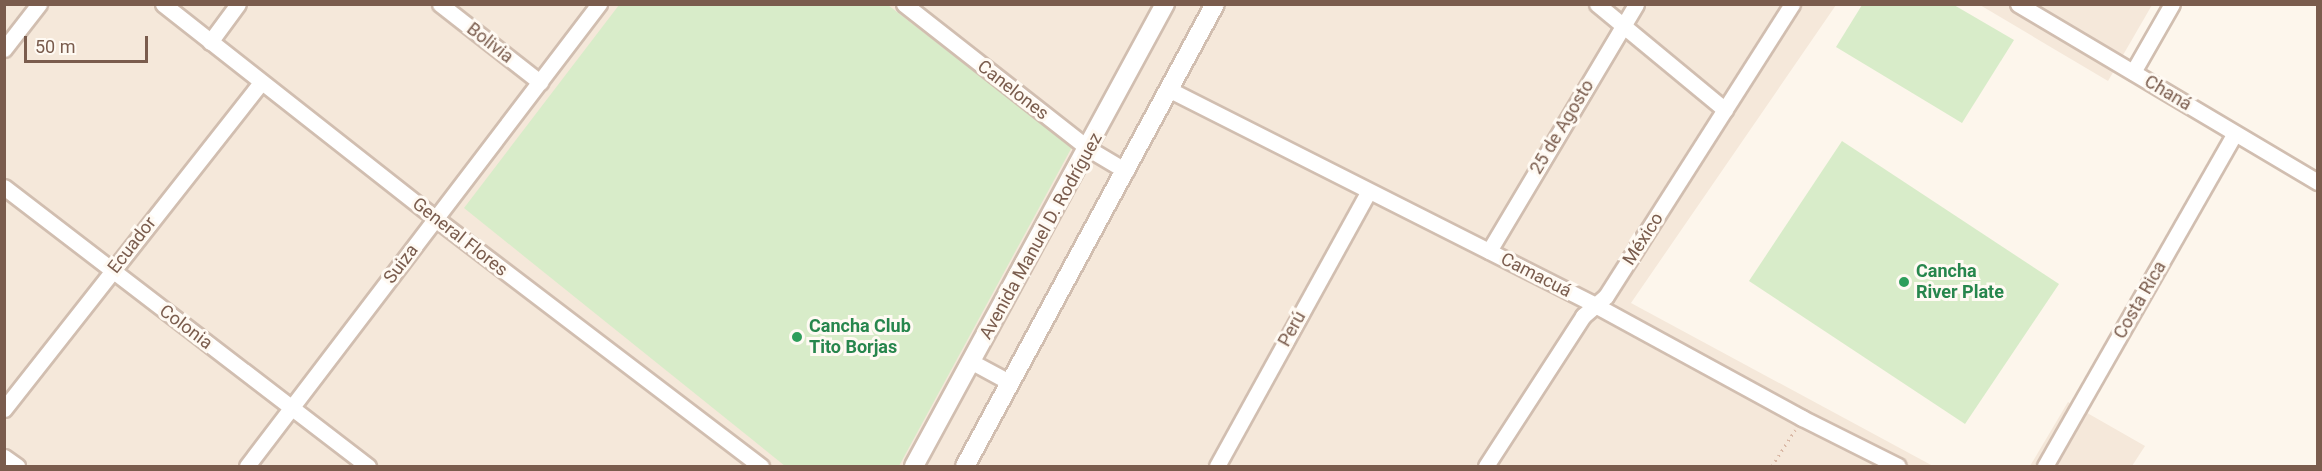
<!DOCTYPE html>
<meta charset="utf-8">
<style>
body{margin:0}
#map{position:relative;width:2322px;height:471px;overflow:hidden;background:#fdf6ec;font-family:Roboto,sans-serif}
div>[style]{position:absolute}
.residential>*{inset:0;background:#f5e8da}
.green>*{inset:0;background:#d8ecc9}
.path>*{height:3px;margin-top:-1.5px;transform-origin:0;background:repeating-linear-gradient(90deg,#d9b8a5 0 1.5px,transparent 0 6px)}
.roads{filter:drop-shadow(2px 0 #d1beb0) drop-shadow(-2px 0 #d1beb0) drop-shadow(0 2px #d1beb0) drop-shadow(0 -2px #d1beb0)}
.minor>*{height:15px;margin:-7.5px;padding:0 7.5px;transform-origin:7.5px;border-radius:7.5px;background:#fff}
.tertiary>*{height:18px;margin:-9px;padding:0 9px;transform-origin:9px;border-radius:9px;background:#fff}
.dots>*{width:16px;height:16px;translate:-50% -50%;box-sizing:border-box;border:3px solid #fffaf3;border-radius:50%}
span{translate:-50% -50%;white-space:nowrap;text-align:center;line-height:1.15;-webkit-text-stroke:6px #fffaf3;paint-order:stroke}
.street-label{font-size:18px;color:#7a5c4d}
.leisure-label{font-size:18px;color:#27864d;font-weight:700}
.left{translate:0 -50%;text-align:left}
.frame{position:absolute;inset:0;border:6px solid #7a5c4d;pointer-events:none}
.scale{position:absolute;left:24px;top:36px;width:124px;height:27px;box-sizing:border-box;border:3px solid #7a5c4d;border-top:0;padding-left:8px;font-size:18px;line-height:21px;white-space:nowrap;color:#7a5c4d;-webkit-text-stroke:4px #fffaf3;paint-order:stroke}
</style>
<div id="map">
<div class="residential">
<div style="clip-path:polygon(4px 5px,1836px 5px,1631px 303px,1933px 466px,5px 466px)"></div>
<div style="clip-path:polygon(1980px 5px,2152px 5px,2108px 81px)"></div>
<div style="clip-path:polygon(2068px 402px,2145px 446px,2132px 466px,2030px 466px)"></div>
</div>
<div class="green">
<div style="clip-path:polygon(619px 5px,888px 5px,1072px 147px,899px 466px,785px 466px,464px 208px)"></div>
<div style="clip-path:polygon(1862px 5px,1954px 5px,2014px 40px,1962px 123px,1836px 47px)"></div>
<div style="clip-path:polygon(1842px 141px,2059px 284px,1965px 424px,1749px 281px)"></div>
</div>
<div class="path">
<div style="left:1772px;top:466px;width:43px;rotate:-57.4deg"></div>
</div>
<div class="roads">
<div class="minor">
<div style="left:163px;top:4px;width:346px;rotate:38.2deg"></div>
<div style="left:435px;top:218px;width:410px;rotate:37.3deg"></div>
<div style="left:440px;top:4px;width:127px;rotate:38deg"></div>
<div style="left:904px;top:4px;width:235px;rotate:38.1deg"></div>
<div style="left:1089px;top:149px;width:43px;rotate:30.7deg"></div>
<div style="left:1597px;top:4px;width:166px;rotate:39.6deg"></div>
<div style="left:2018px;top:4px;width:349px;rotate:30.7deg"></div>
<div style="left:210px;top:42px;width:47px;rotate:-53.6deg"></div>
<div style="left:4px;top:49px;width:57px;rotate:-52.1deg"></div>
<div style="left:2133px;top:72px;width:78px;rotate:-60.2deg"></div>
<div style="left:1170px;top:90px;width:476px;rotate:26.8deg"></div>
<div style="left:1595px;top:305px;width:236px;rotate:28.6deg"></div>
<div style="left:1802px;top:418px;width:107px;rotate:26.6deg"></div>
<div style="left:4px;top:187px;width:459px;rotate:37.5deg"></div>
<div style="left:1489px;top:251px;width:287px;rotate:-59.2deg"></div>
<div style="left:972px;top:362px;width:44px;rotate:28.3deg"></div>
<div style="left:4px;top:409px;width:416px;rotate:-51.8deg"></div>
<div style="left:4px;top:457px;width:16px;rotate:35deg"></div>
<div style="left:247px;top:466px;width:581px;rotate:-52.7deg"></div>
<div style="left:1217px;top:466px;width:313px;rotate:-61.1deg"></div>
<div style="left:1486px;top:466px;width:179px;rotate:-57.1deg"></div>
<div style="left:1583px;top:316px;width:30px;rotate:-41deg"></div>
<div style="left:1606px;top:296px;width:346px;rotate:-57.5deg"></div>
<div style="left:2045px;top:466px;width:382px;rotate:-60.3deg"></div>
</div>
<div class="tertiary">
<div style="left:914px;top:466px;width:526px;rotate:-61.49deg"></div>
<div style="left:965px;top:466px;width:525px;rotate:-61.58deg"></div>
</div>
</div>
<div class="dots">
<div style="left:1904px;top:282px;background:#2e9e5b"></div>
<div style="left:797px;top:337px;background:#2e9e5b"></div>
</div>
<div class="street-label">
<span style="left:490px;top:43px;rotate:38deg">Bolivia</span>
<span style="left:1013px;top:90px;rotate:38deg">Canelones</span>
<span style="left:2168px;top:93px;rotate:31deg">Chaná</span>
<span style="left:1562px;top:127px;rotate:-59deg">25 de Agosto</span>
<span style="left:1041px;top:236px;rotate:-61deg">Avenida Manuel D. Rodríguez</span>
<span style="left:460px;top:237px;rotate:38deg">General Flores</span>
<span style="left:1643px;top:239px;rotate:-57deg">México</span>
<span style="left:132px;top:245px;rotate:-52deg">Ecuador</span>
<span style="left:401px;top:264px;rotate:-53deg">Suiza</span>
<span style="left:1536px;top:275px;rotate:27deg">Camacuá</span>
<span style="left:2140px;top:300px;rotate:-60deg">Costa Rica</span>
<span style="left:186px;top:327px;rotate:37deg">Colonia</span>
<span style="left:1292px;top:329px;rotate:-61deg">Perú</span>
</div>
<div class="leisure-label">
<span class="left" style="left:1916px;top:282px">Cancha<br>River Plate</span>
<span class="left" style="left:809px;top:337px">Cancha Club<br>Tito Borjas</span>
</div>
<div class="frame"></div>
<div class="scale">50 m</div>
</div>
